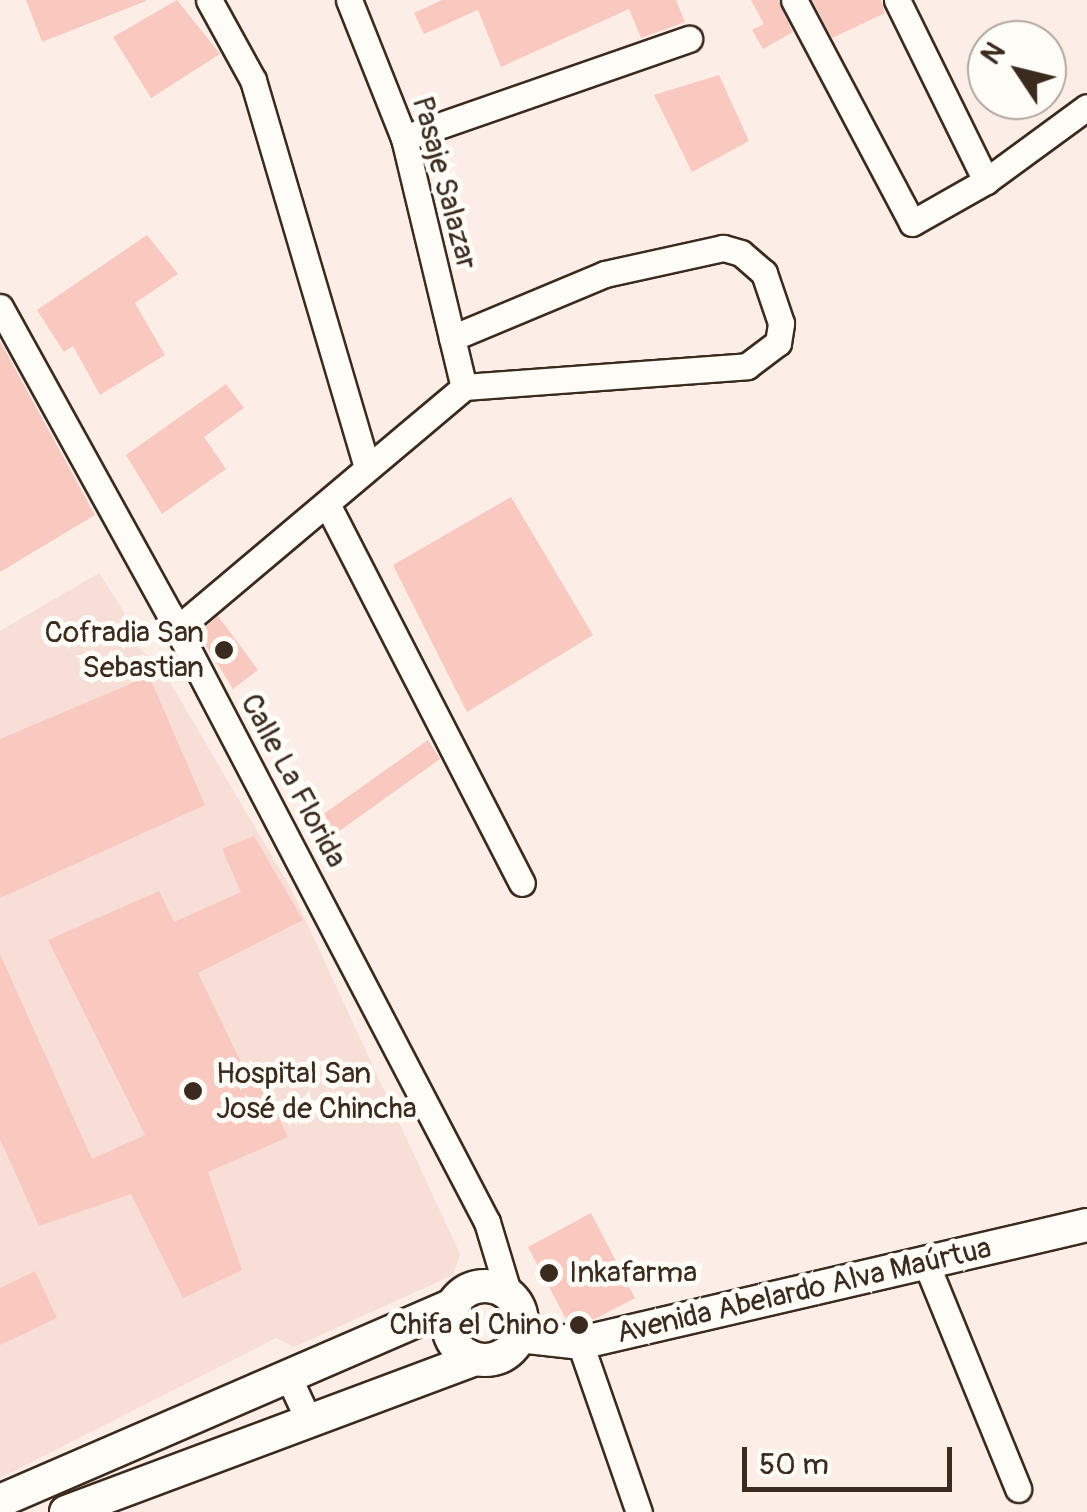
<!DOCTYPE html>
<meta charset="utf-8">
<style>
body{margin:0}
#map{position:relative;width:1087px;height:1512px;overflow:hidden;background:#fcede6;font-family:Pangolin,sans-serif}
div>[style]{position:absolute}
.built>*{inset:0;background:#f7ded7}
.building>*{inset:0;background:#f9c9c0}
.roads{filter:drop-shadow(2px 0 #3b2a1e) drop-shadow(-2px 0 #3b2a1e) drop-shadow(0 2px #3b2a1e) drop-shadow(0 -2px #3b2a1e)}
.minor>*{height:25px;margin:-12.5px;padding:0 12.5px;transform-origin:12.5px;border-radius:12.5px;background:#fdfcf7}
.tertiary>*{height:32px;margin:-16px;padding:0 16px;transform-origin:16px;border-radius:16px;background:#fdfcf7}
.tertiary>.ring{margin:-16px;padding:0;box-sizing:content-box;background:none;border:32px solid #fdfcf7;border-radius:50%}
.dots>*{width:28px;height:28px;translate:-50% -50%;box-sizing:border-box;border:5px solid #fdfcf7;border-radius:50%}
span{translate:-50% -50%;white-space:nowrap;text-align:center;line-height:1.15;-webkit-text-stroke:10px #fdfcf7;paint-order:stroke}
.street-label{font-size:30px;color:#3b2a1e}
.poi-label{font-size:30px;color:#3b2a1e}
.right{translate:-100% -50%;text-align:right}
.left{translate:0 -50%;text-align:left}
.north{position:absolute;left:967px;top:20px;width:100px;height:100px;box-sizing:border-box;background:#fdfcf7;border:2px solid #afa8a0;border-radius:50%;rotate:305deg;font-size:28px;font-weight:700;line-height:40px;text-align:center;color:#3b2a1e}
.north::after{content:'';display:block;margin:auto;width:35px;height:45px;background:#3b2a1e;clip-path:polygon(50% 0,100% 100%,50% 72%,0 100%)}
.scale{position:absolute;left:742px;top:1447px;width:210px;height:45px;box-sizing:border-box;border:5px solid #3b2a1e;border-top:0;padding-left:12px;font-size:30px;line-height:35px;white-space:nowrap;color:#3b2a1e;-webkit-text-stroke:8px #fdfcf7;paint-order:stroke}
</style>
<div id="map">
<div class="built">
<div style="clip-path:polygon(99px 573px,124px 612px,128px 638px,161px 667px,291px 889px,460px 1254px,453px 1275px,294px 1347px,276px 1338px,0 1478px,0 631px)"></div>
</div>
<div class="building">
<div style="clip-path:polygon(26px 0,145px 0,146px 1px,42px 42px)"></div>
<div style="clip-path:polygon(177px 0,220px 54px,151px 98px,113px 37px)"></div>
<div style="clip-path:polygon(442px 0,676px 0,685px 22px,641px 38px,629px 9px,501px 67px,478px 10px,424px 34px,414px 13px)"></div>
<div style="clip-path:polygon(751px 0,778px 0,793px 32px,763px 49px,752px 30px,764px 24px)"></div>
<div style="clip-path:polygon(812px 0,881px 0,885px 13px,832px 38px)"></div>
<div style="clip-path:polygon(719px 75px,749px 141px,692px 172px,654px 95px)"></div>
<div style="clip-path:polygon(147px 235px,178px 274px,135px 303px,165px 355px,100px 395px,73px 346px,64px 352px,37px 310px)"></div>
<div style="clip-path:polygon(0 341px,95px 515px,0 572px)"></div>
<div style="clip-path:polygon(226px 384px,244px 408px,204px 437px,226px 469px,162px 514px,126px 455px)"></div>
<div style="clip-path:polygon(511px 497px,593px 635px,467px 712px,393px 565px)"></div>
<div style="clip-path:polygon(218px 616px,258px 670px,233px 689px,198px 633px)"></div>
<div style="clip-path:polygon(149px 676px,205px 805px,0 898px,0 739px)"></div>
<div style="clip-path:polygon(428px 740px,440px 759px,331px 837px,322px 815px)"></div>
<div style="clip-path:polygon(254px 836px,303px 920px,198px 973px,253px 1087px,262px 1082px,288px 1137px,208px 1172px,242px 1270px,183px 1298px,131px 1194px,39px 1226px,0 1139px,0 954px,92px 1159px,145px 1135px,48px 940px,159px 891px,174px 922px,241px 892px,222px 849px)"></div>
<div style="clip-path:polygon(591px 1213px,635px 1298px,595px 1319px,567px 1321px,528px 1247px)"></div>
<div style="clip-path:polygon(35px 1271px,57px 1318px,0 1345px,0 1288px)"></div>
</div>
<div class="roads">
<div class="minor">
<div style="left:209px;top:0;width:91px;rotate:61.2deg"></div>
<div style="left:253px;top:80px;width:401px;rotate:73.6deg"></div>
<div style="left:349px;top:0;width:149px;rotate:68.3deg"></div>
<div style="left:404px;top:138px;width:256px;rotate:76.5deg"></div>
<div style="left:794px;top:0;width:252px;rotate:62.1deg"></div>
<div style="left:912px;top:223px;width:85px;rotate:-29.6deg"></div>
<div style="left:986px;top:181px;width:125px;rotate:-36.2deg"></div>
<div style="left:897px;top:0;width:202px;rotate:63.8deg"></div>
<div style="left:404px;top:138px;width:302px;rotate:-19.2deg"></div>
<div style="left:0;top:307px;width:350px;rotate:61.1deg"></div>
<div style="left:169px;top:613px;width:687px;rotate:62.43deg"></div>
<div style="left:487px;top:1222px;width:76px;rotate:73.2deg"></div>
<div style="left:327px;top:504px;width:426px;rotate:62.8deg"></div>
<div style="left:177px;top:629px;width:375px;rotate:-40.1deg"></div>
<div style="left:464px;top:387px;width:284px;rotate:-4.2deg"></div>
<div style="left:747px;top:366px;width:39px;rotate:-37deg"></div>
<div style="left:778px;top:343px;width:20px;rotate:-81deg"></div>
<div style="left:781px;top:323px;width:53px;rotate:-108.8deg"></div>
<div style="left:764px;top:273px;width:30px;rotate:-139deg"></div>
<div style="left:741px;top:253px;width:19px;rotate:-164deg"></div>
<div style="left:723px;top:248px;width:121px;rotate:167.6deg"></div>
<div style="left:605px;top:274px;width:166px;rotate:157.3deg"></div>
<div style="left:926px;top:1263px;width:244px;rotate:67.8deg"></div>
<div style="left:580px;top:1343px;width:179px;rotate:70.8deg"></div>
<div style="left:288px;top:1376px;width:45px;rotate:65.1deg"></div>
</div>
<div class="tertiary">
<div class="ring" style="left:448px;top:1286px;width:42px;height:42px"></div>
<div style="left:519px;top:1336px;width:61px;rotate:6.5deg"></div>
<div style="left:580px;top:1343px;width:521px;rotate:-13.1deg"></div>
<div style="left:0;top:1501px;width:494px;rotate:-23.4deg"></div>
<div style="left:66px;top:1512px;width:437px;rotate:-20.5deg"></div>
</div>
</div>
<div class="dots">
<div style="left:224px;top:650px;background:#3b2a1e"></div>
<div style="left:193px;top:1091px;background:#3b2a1e"></div>
<div style="left:549px;top:1273px;background:#3b2a1e"></div>
<div style="left:579px;top:1325px;background:#3b2a1e"></div>
</div>
<div class="street-label">
<span style="left:444px;top:183px;rotate:75deg">Pasaje Salazar</span>
<span style="left:293px;top:781px;rotate:62deg">Calle La Florida</span>
<span style="left:804px;top:1291px;rotate:-13deg">Avenida Abelardo Alva Maúrtua</span>
</div>
<div class="poi-label">
<span class="right" style="left:204px;top:650px">Cofradia San<br>Sebastian</span>
<span class="left" style="left:216px;top:1091px">Hospital San<br>José de Chincha</span>
<span class="left" style="left:569px;top:1273px">Inkafarma</span>
<span class="right" style="left:559px;top:1325px">Chifa el Chino</span>
</div>
<div class="north">N</div>
<div class="scale">50 m</div>
</div>
